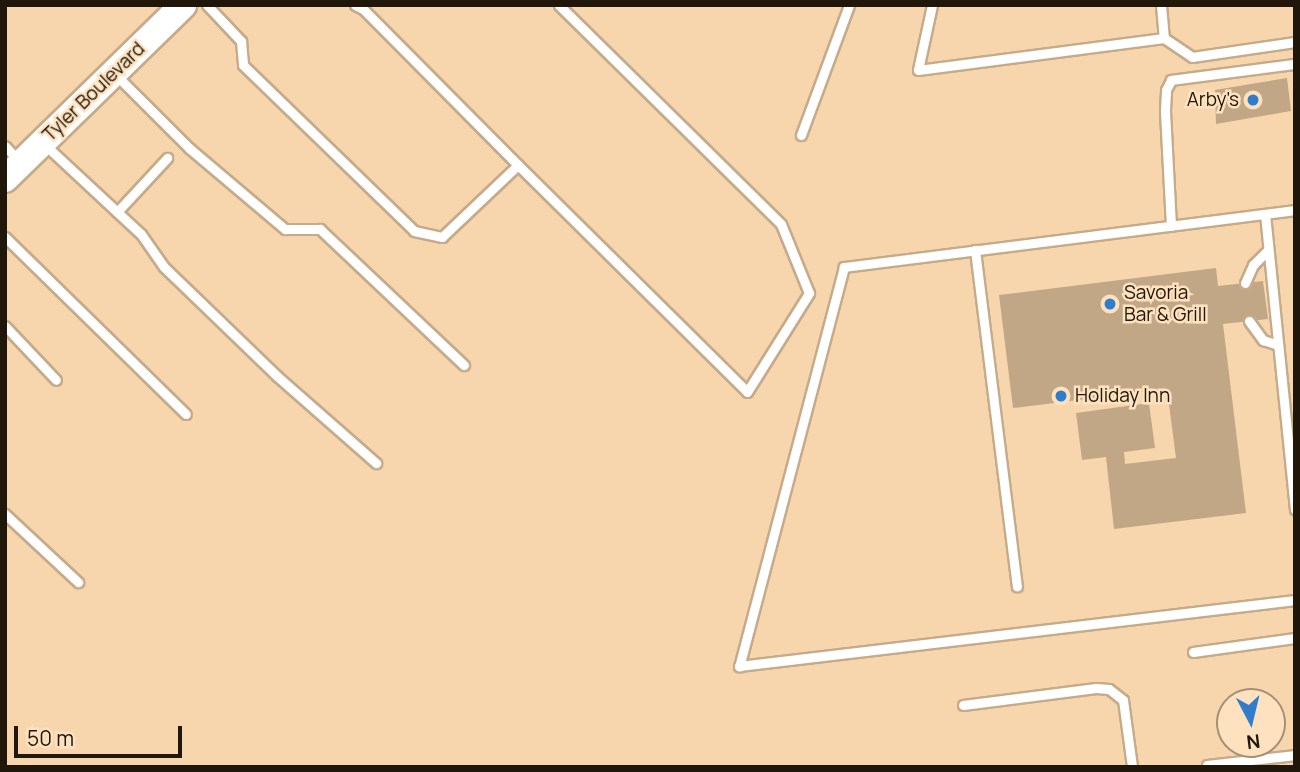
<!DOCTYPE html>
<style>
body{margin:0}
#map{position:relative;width:1300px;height:772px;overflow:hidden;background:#fee2bf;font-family:Manrope,sans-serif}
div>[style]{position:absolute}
.built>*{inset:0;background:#f7d6ad}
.building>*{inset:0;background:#c1a786}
.roads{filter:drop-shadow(2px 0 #c6ab8a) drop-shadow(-2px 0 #c6ab8a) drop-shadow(0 2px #c6ab8a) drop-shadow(0 -2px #c6ab8a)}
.lane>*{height:9px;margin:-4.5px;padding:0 4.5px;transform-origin:4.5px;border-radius:4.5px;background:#fff}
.secondary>*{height:26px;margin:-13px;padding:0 13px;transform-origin:13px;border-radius:13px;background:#fff}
.dots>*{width:19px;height:19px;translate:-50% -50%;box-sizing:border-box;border:4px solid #fee2bf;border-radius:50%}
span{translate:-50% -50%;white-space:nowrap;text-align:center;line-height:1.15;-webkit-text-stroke:5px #fee2bf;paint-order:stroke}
.street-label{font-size:19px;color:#20160a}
.poi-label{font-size:19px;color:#20160a}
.right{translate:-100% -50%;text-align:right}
.left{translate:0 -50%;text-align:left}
.frame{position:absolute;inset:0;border:7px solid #20160a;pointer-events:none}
.north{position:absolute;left:1216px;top:688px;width:70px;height:70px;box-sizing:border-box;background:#fee2bf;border:2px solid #a59077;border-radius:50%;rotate:173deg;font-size:19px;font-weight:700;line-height:28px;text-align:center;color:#20160a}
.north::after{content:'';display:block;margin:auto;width:24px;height:32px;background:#317dcd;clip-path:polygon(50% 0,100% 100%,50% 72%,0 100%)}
.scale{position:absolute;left:14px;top:726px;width:168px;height:32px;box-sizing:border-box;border:4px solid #20160a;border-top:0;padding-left:9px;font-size:21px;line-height:24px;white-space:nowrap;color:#20160a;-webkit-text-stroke:5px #fee2bf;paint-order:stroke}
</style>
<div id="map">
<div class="built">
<div style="clip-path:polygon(evenodd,5px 5px,1295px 5px,1295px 767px,5px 767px,5px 5px,1230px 702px,1272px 702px,1272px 744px,1230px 744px,1230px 702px)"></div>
</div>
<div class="building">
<div style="clip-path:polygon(1287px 78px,1291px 111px,1216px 124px,1215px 90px)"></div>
<div style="clip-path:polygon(1216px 268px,1218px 286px,1263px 281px,1268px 319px,1223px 324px,1246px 513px,1114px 529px,1106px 457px,1082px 460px,1076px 413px,1149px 403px,1155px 448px,1124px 452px,1125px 464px,1176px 458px,1167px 389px,1013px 408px,999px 295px)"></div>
</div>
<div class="roads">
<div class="lane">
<div style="left:207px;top:5px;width:50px;rotate:46.6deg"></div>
<div style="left:241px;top:41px;width:24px;rotate:85deg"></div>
<div style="left:243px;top:65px;width:238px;rotate:44.1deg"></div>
<div style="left:414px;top:231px;width:29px;rotate:12deg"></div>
<div style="left:442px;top:237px;width:105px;rotate:-43.5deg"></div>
<div style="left:518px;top:165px;width:220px;rotate:-134.8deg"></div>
<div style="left:363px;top:9px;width:9px;rotate:-153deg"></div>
<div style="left:932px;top:5px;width:66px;rotate:102.2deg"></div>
<div style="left:918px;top:70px;width:248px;rotate:-7.4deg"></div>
<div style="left:1164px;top:38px;width:34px;rotate:34deg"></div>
<div style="left:1192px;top:57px;width:104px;rotate:-8.3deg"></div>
<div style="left:1161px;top:5px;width:33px;rotate:85deg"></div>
<div style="left:115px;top:74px;width:105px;rotate:45deg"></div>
<div style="left:189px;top:148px;width:126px;rotate:40.2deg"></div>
<div style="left:285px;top:229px;width:35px"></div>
<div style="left:320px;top:229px;width:198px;rotate:43.4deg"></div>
<div style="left:801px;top:135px;width:139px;rotate:-69.7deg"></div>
<div style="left:44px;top:144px;width:132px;rotate:42.9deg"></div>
<div style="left:141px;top:234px;width:40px;rotate:55.1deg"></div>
<div style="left:164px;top:267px;width:157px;rotate:44deg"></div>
<div style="left:277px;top:376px;width:132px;rotate:41.3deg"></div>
<div style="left:5px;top:146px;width:22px;rotate:47deg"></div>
<div style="left:518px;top:165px;width:322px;rotate:44.7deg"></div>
<div style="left:747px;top:392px;width:117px;rotate:-57.9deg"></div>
<div style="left:809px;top:293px;width:74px;rotate:-112.1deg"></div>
<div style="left:781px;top:224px;width:312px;rotate:-135.4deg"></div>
<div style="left:1295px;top:210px;width:455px;rotate:172.8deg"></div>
<div style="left:844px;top:267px;width:413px;rotate:104.7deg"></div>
<div style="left:739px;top:666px;width:560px;rotate:-6.77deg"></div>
<div style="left:117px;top:212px;width:74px;rotate:-47.2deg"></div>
<div style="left:1265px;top:214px;width:297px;rotate:84.2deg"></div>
<div style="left:1171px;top:226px;width:116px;rotate:-93deg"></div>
<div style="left:1165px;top:110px;width:20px;rotate:-87deg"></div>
<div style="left:1166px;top:90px;width:11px;rotate:-63deg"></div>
<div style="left:1171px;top:80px;width:125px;rotate:-7.4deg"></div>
<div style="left:5px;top:237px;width:253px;rotate:44.4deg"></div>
<div style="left:975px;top:250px;width:339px;rotate:82.9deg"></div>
<div style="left:1245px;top:283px;width:20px;rotate:-66deg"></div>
<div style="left:1253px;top:265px;width:21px;rotate:-45deg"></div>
<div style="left:1249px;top:321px;width:24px;rotate:54deg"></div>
<div style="left:1263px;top:340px;width:16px;rotate:18deg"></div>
<div style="left:5px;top:326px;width:74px;rotate:46.6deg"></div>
<div style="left:5px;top:514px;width:100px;rotate:43deg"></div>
<div style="left:1193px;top:652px;width:103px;rotate:-7.8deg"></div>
<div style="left:963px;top:705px;width:134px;rotate:-7.3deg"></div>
<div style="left:1096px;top:688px;width:13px;rotate:4deg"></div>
<div style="left:1109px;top:689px;width:18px;rotate:38deg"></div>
<div style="left:1123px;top:700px;width:68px;rotate:82.3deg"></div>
<div style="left:1207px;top:765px;width:89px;rotate:-6.5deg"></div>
</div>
<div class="secondary">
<div style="left:5px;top:179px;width:249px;rotate:-44.3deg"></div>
</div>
</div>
<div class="dots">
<div style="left:1253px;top:100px;background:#317dcd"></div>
<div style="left:1110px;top:304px;background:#317dcd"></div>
<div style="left:1061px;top:396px;background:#317dcd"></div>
</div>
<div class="street-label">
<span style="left:94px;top:92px;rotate:-44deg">Tyler Boulevard</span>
</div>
<div class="poi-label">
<span class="right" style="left:1239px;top:100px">Arby's</span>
<span class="left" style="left:1124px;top:304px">Savoria<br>Bar &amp; Grill</span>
<span class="left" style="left:1075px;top:396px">Holiday Inn</span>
</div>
<div class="frame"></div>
<div class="north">N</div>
<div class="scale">50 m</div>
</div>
